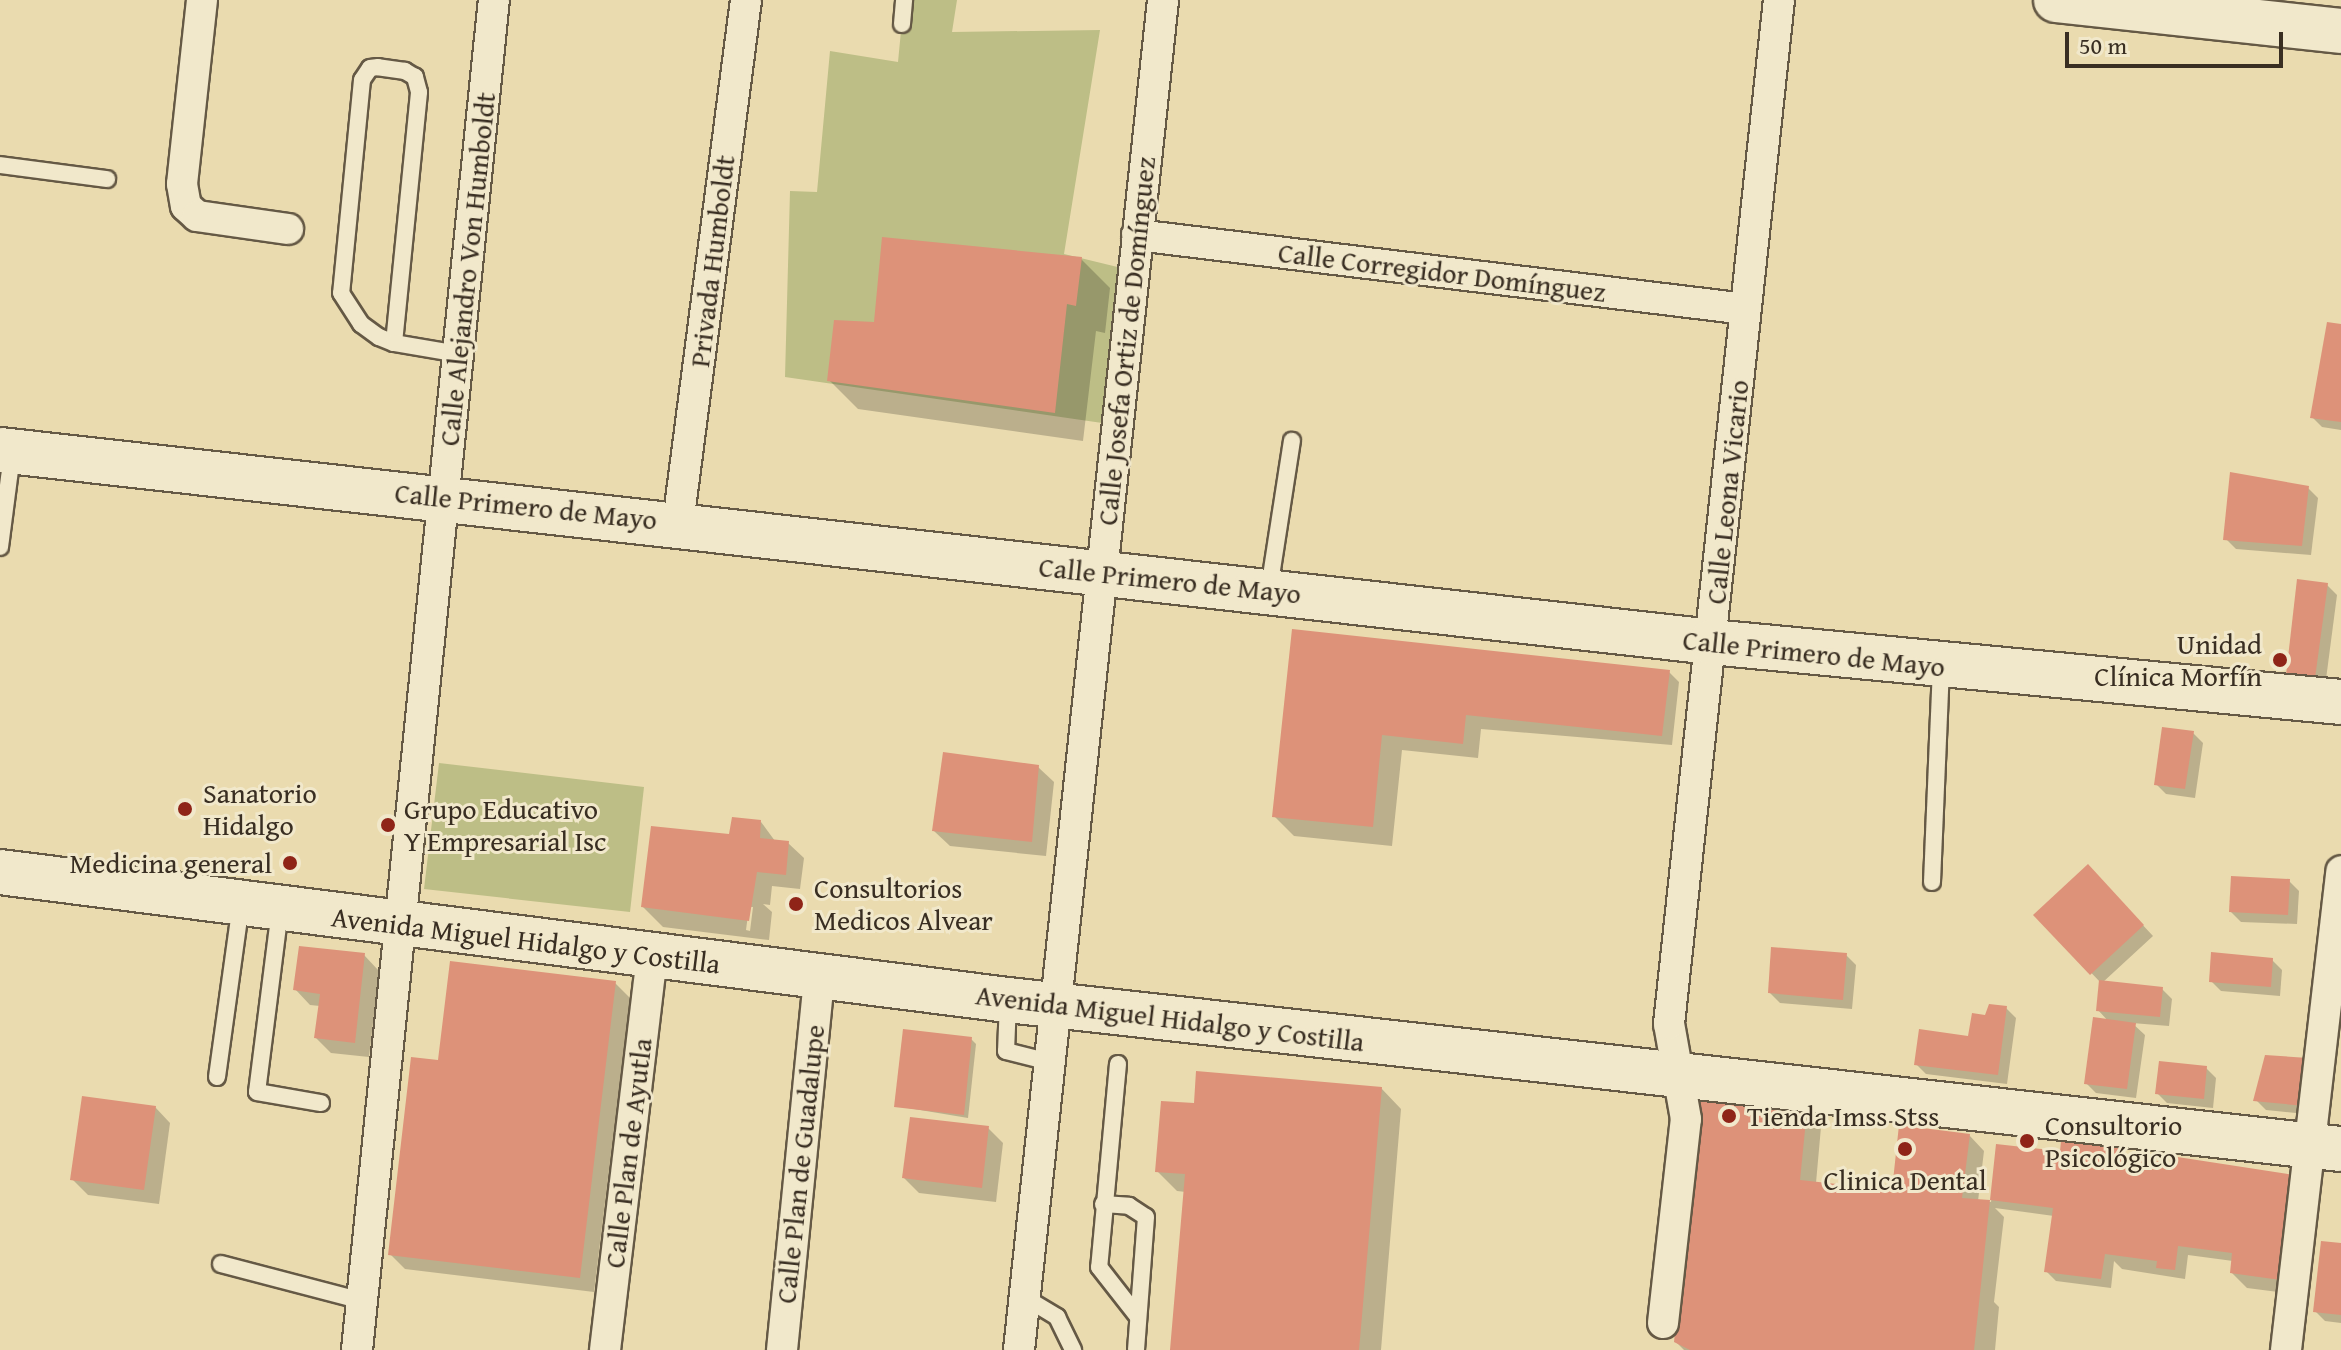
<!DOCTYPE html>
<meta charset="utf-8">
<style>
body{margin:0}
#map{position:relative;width:2341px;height:1350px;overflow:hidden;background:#eadbaf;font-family:"Gentium Book Plus",serif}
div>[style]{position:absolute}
.green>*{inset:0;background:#bdbe86}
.shadow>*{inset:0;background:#0003}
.building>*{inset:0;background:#dd9279}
.roads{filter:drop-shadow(2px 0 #655945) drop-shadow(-2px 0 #655945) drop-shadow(0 2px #655945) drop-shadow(0 -2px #655945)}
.lane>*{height:16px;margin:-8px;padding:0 8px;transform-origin:8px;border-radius:8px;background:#f1e8cb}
.street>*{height:30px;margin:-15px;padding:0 15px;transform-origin:15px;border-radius:15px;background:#f1e8cb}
.secondary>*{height:44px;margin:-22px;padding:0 22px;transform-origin:22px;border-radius:22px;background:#f1e8cb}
.dots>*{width:22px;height:22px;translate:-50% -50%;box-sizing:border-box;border:4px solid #f1e8cb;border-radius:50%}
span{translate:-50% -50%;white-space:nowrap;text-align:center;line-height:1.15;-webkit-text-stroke:6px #f1e8cb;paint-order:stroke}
.street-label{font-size:28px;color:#392e22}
.poi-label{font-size:28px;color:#392e22}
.right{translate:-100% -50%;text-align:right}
.left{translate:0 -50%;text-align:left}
.scale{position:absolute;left:2065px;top:32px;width:218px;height:36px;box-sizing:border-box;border:4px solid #392e22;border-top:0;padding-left:10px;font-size:24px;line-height:28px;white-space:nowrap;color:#392e22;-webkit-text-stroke:6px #f1e8cb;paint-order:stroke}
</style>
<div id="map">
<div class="green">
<div style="clip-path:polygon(904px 0,957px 0,952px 32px,1100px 30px,1064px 254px,1134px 271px,1116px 425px,785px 377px,790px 191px,817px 192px,830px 51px,898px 62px)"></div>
<div style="clip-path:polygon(439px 763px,644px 787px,630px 912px,424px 889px)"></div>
</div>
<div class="shadow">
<div style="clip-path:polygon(1081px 259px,1110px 288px,1105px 333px,1096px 331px,1083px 441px,858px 409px,829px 380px,876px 324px)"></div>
<div style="clip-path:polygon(2341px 326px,2341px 430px,2322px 427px,2312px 417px)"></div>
<div style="clip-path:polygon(2308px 488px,2318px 498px,2311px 555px,2236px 549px,2226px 539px)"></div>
<div style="clip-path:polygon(2327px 585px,2337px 595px,2325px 687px,2298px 684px)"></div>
<div style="clip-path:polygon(1294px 631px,1669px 672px,1679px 682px,1672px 745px,1481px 729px,1478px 758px,1402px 750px,1392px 846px,1294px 836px,1274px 816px)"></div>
<div style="clip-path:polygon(2193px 733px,2203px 743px,2195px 798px,2166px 794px,2156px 784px)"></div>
<div style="clip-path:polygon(1038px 767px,1054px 782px,1046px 856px,950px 846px,934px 831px)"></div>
<div style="clip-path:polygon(evenodd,761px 822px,775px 841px,788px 843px,804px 858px,800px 889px,772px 886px,770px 905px,763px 904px,772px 912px,769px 940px,663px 927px,643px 907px,731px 837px,761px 822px,749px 907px,753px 907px,750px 931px,746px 930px,749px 907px)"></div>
<div style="clip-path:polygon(2098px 877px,2153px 936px,2102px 983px,2162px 989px,2172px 999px,2169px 1026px,2132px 1023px,2145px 1035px,2136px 1098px,2096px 1093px,2086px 1083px,2109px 1022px,2098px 1010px,2101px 983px,2036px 915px)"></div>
<div style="clip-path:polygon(2289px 881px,2299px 891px,2297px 924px,2241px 922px,2231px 912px)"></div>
<div style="clip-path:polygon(364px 955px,379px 971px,369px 1057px,331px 1053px,316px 1038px,320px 1006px,310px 1005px,295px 989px)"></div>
<div style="clip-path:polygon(1846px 955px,1856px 965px,1852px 1009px,1780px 1003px,1770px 993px)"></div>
<div style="clip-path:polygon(2272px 960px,2282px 970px,2280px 996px,2221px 991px,2211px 981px)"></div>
<div style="clip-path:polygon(615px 983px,630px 998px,594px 1292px,405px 1269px,390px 1254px,440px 1063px)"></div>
<div style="clip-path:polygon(2006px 1008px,2016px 1018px,2007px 1084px,1926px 1074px,1916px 1064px,1970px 1038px,1986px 1017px)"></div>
<div style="clip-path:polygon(971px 1039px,976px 1044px,968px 1118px,896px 1106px)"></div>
<div style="clip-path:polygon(2266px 1057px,2315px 1115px,2266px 1110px,2256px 1100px)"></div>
<div style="clip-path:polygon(2206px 1068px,2216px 1078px,2213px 1108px,2167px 1103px,2157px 1093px)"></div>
<div style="clip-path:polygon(1381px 1088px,1401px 1109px,1381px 1350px,1172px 1350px,1186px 1192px,1177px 1191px,1157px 1171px,1196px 1105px)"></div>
<div style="clip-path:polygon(155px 1107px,170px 1123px,159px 1204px,88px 1195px,73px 1180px)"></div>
<div style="clip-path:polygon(1806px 1112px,1821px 1127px,1816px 1183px,1893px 1192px,1969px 1135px,1984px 1151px,1978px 1201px,1991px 1202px,1998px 1146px,2062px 1154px,2118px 1150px,2303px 1295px,2247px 1288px,2232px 1273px,2233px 1261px,2188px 1255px,2185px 1279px,2122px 1269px,2114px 1261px,2111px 1288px,2056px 1281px,2046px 1271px,2054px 1216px,1995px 1208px,2004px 1217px,1994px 1302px,1999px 1307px,1995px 1350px,1684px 1350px,1676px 1342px)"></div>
<div style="clip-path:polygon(988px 1128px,1003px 1143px,996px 1202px,919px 1193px,904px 1178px)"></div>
<div style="clip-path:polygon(2341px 1245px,2341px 1323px,2325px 1321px,2315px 1311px)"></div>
</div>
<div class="building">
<div style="clip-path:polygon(882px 237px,1082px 257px,1076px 306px,1067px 304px,1055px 413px,827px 381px,834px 320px,874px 322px)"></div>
<div style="clip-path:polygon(2327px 322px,2341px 324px,2341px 422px,2310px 418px)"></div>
<div style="clip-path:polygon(2230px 472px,2309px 486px,2302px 546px,2223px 540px)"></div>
<div style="clip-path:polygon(2297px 579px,2328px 583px,2315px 678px,2286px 675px)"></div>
<div style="clip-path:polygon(1292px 629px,1670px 670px,1662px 736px,1466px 715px,1463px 744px,1382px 735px,1373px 827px,1272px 817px)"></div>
<div style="clip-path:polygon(2162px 727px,2194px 731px,2185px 789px,2154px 785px)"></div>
<div style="clip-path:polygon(943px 752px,1039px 765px,1032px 842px,932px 831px)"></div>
<div style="clip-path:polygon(732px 817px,761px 820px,760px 838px,789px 841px,786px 875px,757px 872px,749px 921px,641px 907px,651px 826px,729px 834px)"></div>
<div style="clip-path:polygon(2088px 864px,2144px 925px,2090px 975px,2033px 915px)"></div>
<div style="clip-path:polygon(2231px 876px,2290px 879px,2288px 915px,2229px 912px)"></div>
<div style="clip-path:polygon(299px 946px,365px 953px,355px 1043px,314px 1038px,320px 994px,293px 990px)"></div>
<div style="clip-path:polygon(1771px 947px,1847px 953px,1843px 1000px,1768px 993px)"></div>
<div style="clip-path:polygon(2211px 952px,2273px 958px,2271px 987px,2209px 982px)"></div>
<div style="clip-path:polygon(450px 961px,616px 981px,580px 1278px,388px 1255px,411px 1057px,438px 1060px)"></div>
<div style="clip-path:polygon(2099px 980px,2163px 987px,2160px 1017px,2096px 1011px)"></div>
<div style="clip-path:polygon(1989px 1004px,2007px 1006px,1998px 1075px,1914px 1065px,1919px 1029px,1968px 1036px,1972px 1013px,1985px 1015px)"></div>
<div style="clip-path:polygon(2093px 1017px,2136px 1023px,2127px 1089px,2084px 1084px)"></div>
<div style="clip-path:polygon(903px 1029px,972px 1037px,964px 1115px,894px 1107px)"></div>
<div style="clip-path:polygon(2265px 1055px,2308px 1058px,2305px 1106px,2253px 1101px)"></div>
<div style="clip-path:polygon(2159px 1061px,2207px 1066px,2204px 1099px,2155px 1094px)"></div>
<div style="clip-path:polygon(1196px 1071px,1382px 1087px,1359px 1350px,1170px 1350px,1185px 1174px,1155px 1172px,1161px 1101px,1194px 1103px)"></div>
<div style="clip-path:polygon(82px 1096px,156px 1106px,144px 1190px,70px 1180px)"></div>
<div style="clip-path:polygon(1698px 1100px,1807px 1110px,1800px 1180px,1892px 1190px,1899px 1125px,1970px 1134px,1962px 1198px,1990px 1200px,1974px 1350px,1690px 1350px,1674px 1342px)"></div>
<div style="clip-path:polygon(910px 1117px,989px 1126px,982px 1188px,902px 1178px)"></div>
<div style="clip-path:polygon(2061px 1141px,2119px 1148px,2117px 1156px,2170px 1163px,2171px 1156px,2301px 1176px,2288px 1281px,2230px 1273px,2232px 1253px,2178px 1246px,2175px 1270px,2156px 1268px,2157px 1261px,2105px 1254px,2101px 1279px,2044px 1272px,2053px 1208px,1990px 1200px,1996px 1144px,2060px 1151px)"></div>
<div style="clip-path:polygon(2321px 1241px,2341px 1243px,2341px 1315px,2313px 1312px)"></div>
</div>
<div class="roads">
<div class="lane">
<div style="left:902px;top:24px;width:24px;rotate:-85deg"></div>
<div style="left:0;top:165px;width:108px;rotate:7.5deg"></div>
<div style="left:394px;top:343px;width:252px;rotate:-84.3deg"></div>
<div style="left:419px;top:92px;width:16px;rotate:-105deg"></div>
<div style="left:415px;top:77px;width:12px;rotate:-149deg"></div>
<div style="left:405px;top:71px;width:27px;rotate:-172deg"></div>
<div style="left:378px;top:67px;width:8px;rotate:173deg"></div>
<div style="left:370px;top:68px;width:14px;rotate:124deg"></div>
<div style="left:362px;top:80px;width:214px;rotate:95.6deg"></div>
<div style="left:341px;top:293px;width:37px;rotate:57deg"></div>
<div style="left:361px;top:324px;width:22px;rotate:36deg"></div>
<div style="left:379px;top:337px;width:16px;rotate:22deg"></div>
<div style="left:394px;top:343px;width:66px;rotate:9.6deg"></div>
<div style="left:0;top:547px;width:94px;rotate:-82.6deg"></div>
<div style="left:1269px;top:589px;width:150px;rotate:-81.2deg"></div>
<div style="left:1932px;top:882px;width:216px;rotate:-87.6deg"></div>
<div style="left:280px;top:910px;width:183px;rotate:97.2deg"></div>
<div style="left:257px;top:1092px;width:65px;rotate:9.8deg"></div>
<div style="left:1008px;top:1002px;width:49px;rotate:92.3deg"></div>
<div style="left:1006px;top:1051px;width:41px;rotate:14deg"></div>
<div style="left:1118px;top:1064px;width:204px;rotate:95.3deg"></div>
<div style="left:1099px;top:1267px;width:63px;rotate:52deg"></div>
<div style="left:217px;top:1077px;width:174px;rotate:-82.1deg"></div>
<div style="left:1103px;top:1204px;width:26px;rotate:4deg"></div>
<div style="left:1129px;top:1206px;width:20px;rotate:33deg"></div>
<div style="left:1146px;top:1217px;width:133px;rotate:94.3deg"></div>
<div style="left:221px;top:1264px;width:146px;rotate:14.7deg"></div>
<div style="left:1024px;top:1297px;width:39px;rotate:31deg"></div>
<div style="left:1057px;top:1317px;width:37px;rotate:64deg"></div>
</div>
<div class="street">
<div style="left:202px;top:0;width:185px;rotate:96.2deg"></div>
<div style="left:182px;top:184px;width:22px;rotate:80deg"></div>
<div style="left:186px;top:206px;width:15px;rotate:42deg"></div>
<div style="left:197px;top:216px;width:92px;rotate:8.1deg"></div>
<div style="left:1137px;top:235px;width:613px;rotate:6.93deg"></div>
<div style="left:678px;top:523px;width:527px;rotate:-82.59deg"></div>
<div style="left:1663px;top:1323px;width:205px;rotate:-83.6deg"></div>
<div style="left:1686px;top:1119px;width:97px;rotate:-100.1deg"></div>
<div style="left:1669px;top:1024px;width:1030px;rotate:-83.87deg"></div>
<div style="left:357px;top:1350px;width:1357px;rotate:-84.21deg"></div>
<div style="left:605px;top:1350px;width:397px;rotate:-83.2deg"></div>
<div style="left:782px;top:1350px;width:375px;rotate:-84.3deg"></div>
<div style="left:1019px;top:1350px;width:1358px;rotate:-83.91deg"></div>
<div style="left:2286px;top:1350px;width:482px;rotate:-83.4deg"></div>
</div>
<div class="secondary">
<div style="left:2056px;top:0;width:287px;rotate:6.2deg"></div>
<div style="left:0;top:450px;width:1722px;rotate:6.4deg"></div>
<div style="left:1711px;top:642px;width:633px;rotate:5.44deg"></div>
<div style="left:0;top:872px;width:1016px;rotate:7.24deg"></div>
<div style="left:1008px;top:1000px;width:1341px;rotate:6.38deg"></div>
</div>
</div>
<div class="dots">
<div style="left:2280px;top:660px;background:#8f2418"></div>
<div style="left:185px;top:809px;background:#8f2418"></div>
<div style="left:388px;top:825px;background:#8f2418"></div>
<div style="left:290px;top:863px;background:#8f2418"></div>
<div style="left:796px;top:904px;background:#8f2418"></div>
<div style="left:1729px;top:1116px;background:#8f2418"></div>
<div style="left:2027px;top:1141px;background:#8f2418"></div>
<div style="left:1905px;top:1149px;background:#8f2418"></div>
</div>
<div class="street-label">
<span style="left:712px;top:261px;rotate:-83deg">Privada Humboldt</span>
<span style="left:467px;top:269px;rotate:-84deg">Calle Alejandro Von Humboldt</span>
<span style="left:1442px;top:272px;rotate:7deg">Calle Corregidor Domínguez</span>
<span style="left:1126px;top:341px;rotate:-84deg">Calle Josefa Ortiz de Domínguez</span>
<span style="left:1727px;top:492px;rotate:-84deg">Calle Leona Vicario</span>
<span style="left:526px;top:506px;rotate:6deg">Calle Primero de Mayo</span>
<span style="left:1170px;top:580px;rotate:6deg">Calle Primero de Mayo</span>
<span style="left:1814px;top:653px;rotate:6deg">Calle Primero de Mayo</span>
<span style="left:526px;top:940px;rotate:7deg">Avenida Miguel Hidalgo y Costilla</span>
<span style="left:1170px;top:1018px;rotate:7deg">Avenida Miguel Hidalgo y Costilla</span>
<span style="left:628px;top:1153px;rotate:-83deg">Calle Plan de Ayutla</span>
<span style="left:800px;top:1164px;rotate:-84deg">Calle Plan de Guadalupe</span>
</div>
<div class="poi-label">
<span class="right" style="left:2262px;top:660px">Unidad<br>Clínica Morfín</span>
<span class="left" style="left:203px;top:809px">Sanatorio<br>Hidalgo</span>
<span class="left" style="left:404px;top:825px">Grupo Educativo<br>Y Empresarial Isc</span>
<span class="right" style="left:272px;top:863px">Medicina general</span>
<span class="left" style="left:814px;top:904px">Consultorios<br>Medicos Alvear</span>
<span class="left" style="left:1747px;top:1116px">Tienda Imss Stss</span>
<span class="left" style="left:2045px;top:1141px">Consultorio<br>Psicológico</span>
<span style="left:1905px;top:1180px">Clinica Dental</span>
</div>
<div class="scale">50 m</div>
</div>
